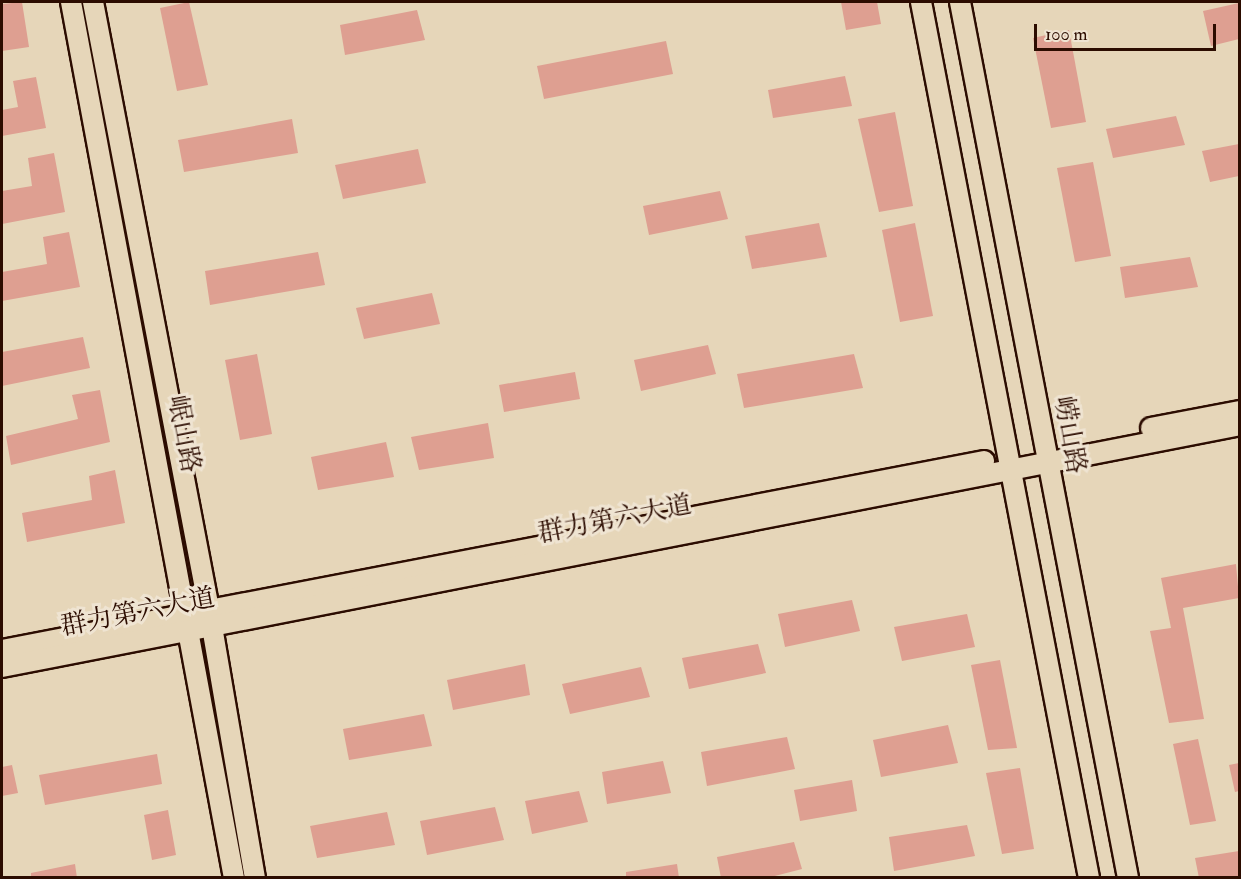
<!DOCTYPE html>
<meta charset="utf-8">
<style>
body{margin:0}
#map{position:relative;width:1241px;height:879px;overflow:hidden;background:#e6d6b9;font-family:"IM FELL Double Pica","Noto Serif SC",serif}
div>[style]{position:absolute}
.building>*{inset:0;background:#de9f91}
.roads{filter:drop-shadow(2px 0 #2c0c00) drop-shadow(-2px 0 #2c0c00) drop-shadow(0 2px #2c0c00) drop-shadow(0 -2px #2c0c00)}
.major>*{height:20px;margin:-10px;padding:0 10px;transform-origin:10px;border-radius:10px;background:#e6d6b9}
span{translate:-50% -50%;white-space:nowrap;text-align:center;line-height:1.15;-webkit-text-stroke:6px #efe4d2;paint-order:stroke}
.street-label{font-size:26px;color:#2c0c00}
.frame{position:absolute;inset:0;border:3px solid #2c0c00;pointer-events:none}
.scale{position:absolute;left:1034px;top:24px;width:182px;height:27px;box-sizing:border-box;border:3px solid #2c0c00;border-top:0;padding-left:8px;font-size:18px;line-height:21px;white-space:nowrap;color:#2c0c00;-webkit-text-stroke:4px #efe4d2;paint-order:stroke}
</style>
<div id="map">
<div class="building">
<div style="clip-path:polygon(22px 2px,29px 47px,2px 51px,2px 4px)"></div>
<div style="clip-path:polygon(189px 2px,208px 85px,177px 91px,160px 8px)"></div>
<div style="clip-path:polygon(841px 2px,877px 2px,881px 24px,846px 30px)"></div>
<div style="clip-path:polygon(1239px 3px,1239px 39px,1211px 46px,1203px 11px)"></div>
<div style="clip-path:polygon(417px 10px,425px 40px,345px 55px,340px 25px)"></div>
<div style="clip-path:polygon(1069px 30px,1086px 122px,1051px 128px,1033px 38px)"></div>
<div style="clip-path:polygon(666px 41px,673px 74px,544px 99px,537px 66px)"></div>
<div style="clip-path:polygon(845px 76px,852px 106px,773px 118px,768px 90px)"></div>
<div style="clip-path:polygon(36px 77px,46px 128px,2px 136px,2px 110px,18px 107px,13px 81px)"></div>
<div style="clip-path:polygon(895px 112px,913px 206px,879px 212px,858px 119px)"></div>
<div style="clip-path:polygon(1176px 116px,1185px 145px,1113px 158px,1106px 129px)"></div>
<div style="clip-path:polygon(292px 119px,298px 153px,184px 172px,178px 140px)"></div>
<div style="clip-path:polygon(1239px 144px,1239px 176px,1210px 182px,1202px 151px)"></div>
<div style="clip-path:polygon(418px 149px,426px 183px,343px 199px,335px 165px)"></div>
<div style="clip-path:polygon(54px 153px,65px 212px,2px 224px,2px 191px,32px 186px,28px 158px)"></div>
<div style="clip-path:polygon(1093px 162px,1111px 256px,1075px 262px,1057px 168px)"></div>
<div style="clip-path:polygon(720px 191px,728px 219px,649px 235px,643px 206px)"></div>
<div style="clip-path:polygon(819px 223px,827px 257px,752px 269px,745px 236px)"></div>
<div style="clip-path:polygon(915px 223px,933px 316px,900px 322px,882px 230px)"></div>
<div style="clip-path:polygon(69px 232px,80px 287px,2px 301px,2px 272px,47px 264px,43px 237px)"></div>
<div style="clip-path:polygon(318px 252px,325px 285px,210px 305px,205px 271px)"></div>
<div style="clip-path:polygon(1190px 257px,1198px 287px,1125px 298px,1120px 267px)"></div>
<div style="clip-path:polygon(432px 293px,440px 324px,364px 339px,356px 308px)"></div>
<div style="clip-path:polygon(83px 337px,90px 368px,2px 386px,2px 352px)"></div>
<div style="clip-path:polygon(708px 345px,716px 374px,641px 391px,634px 360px)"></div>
<div style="clip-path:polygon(257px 354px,272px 434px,240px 440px,225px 360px)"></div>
<div style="clip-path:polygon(854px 354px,863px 388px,744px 408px,737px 374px)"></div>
<div style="clip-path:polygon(575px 372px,580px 399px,504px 412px,499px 385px)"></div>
<div style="clip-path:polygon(100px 390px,110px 442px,11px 465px,6px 436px,78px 419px,72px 395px)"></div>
<div style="clip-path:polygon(488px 423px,494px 458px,419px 470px,411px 437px)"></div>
<div style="clip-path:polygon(386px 442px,394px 477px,318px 490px,311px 457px)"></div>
<div style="clip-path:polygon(115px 470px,125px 523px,27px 542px,22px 513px,92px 500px,89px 476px)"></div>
<div style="clip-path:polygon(1236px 564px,1239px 598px,1183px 608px,1204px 719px,1169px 723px,1150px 631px,1171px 628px,1161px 578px)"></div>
<div style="clip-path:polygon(852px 600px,860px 631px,785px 647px,778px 614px)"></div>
<div style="clip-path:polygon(967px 614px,975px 647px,902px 661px,894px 627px)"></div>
<div style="clip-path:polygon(758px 644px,766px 673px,689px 689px,682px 658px)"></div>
<div style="clip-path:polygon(1000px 660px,1017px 748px,988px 750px,971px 665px)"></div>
<div style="clip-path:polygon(525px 664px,530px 695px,453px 710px,447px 680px)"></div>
<div style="clip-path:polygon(641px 667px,650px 697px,570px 714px,562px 684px)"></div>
<div style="clip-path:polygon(424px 714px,432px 746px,349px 760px,343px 729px)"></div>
<div style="clip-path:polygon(948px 725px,958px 763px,881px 777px,873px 740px)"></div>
<div style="clip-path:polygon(787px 737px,795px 769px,707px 786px,701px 752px)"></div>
<div style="clip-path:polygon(1198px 739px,1216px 821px,1190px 825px,1173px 744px)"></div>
<div style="clip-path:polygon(157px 754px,162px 784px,45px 805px,39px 775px)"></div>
<div style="clip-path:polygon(663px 761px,671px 793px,607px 804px,602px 772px)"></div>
<div style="clip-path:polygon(1239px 763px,1239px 791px,1235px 792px,1229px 765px)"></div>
<div style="clip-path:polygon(12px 765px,18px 793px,2px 796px,2px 767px)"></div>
<div style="clip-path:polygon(1020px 768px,1034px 849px,1002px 854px,986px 773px)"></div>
<div style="clip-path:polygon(852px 780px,857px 811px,800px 821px,794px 790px)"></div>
<div style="clip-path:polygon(579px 791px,588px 822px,532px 834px,525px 801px)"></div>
<div style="clip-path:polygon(495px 807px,504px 840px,427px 855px,420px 821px)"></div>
<div style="clip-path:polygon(168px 810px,176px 855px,152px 860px,144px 815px)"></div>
<div style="clip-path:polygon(387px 812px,395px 845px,317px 858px,310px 826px)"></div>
<div style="clip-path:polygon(967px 825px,975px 856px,894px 871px,889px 837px)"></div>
<div style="clip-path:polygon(794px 842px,802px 869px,767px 878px,721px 878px,717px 857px)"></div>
<div style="clip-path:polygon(1239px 851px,1239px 878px,1199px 878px,1195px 858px)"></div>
<div style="clip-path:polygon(75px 864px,77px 878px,31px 878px,31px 873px)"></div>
<div style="clip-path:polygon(677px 864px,679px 878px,626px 878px,626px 872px)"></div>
</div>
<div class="roads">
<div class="major">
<div style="left:71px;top:2px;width:891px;rotate:79.46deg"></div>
<div style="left:93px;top:2px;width:618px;rotate:79.18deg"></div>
<div style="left:209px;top:609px;width:273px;rotate:80.3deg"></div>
<div style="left:921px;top:2px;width:892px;rotate:79.14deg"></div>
<div style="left:960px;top:2px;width:892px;rotate:79.14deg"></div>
<div style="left:1151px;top:428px;width:91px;rotate:-10.8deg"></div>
<div style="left:2px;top:650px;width:1000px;rotate:-10.89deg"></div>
<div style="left:2px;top:667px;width:1261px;rotate:-11.06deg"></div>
</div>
</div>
<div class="street-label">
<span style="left:183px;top:434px;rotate:79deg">岷山路</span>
<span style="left:1069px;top:435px;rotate:80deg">崂山路</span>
<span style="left:615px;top:520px;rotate:-11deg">群力第六大道</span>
<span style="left:138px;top:613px;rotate:-11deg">群力第六大道</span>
</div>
<div class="frame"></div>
<div class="scale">100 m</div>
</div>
